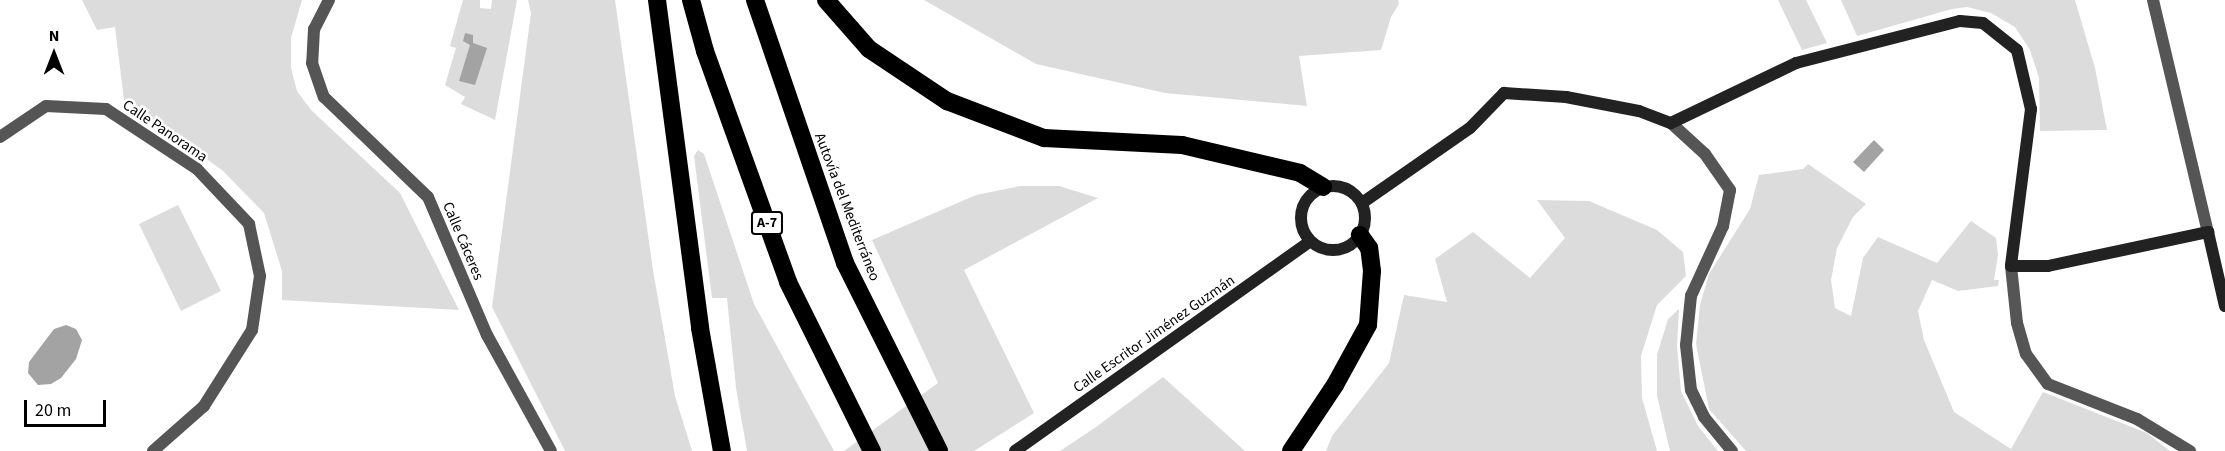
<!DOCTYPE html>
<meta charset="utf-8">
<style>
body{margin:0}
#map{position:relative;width:2225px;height:451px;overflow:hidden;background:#fff;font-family:"Source Sans 3",sans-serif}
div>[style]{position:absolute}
.green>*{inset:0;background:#dcdcdc}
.water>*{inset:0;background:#a3a3a3}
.street>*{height:12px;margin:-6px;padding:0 6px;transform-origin:6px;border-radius:6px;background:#555}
.secondary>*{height:12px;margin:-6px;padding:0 6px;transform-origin:6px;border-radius:6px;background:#222}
.secondary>.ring{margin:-6px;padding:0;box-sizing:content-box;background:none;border:12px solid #222;border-radius:50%}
.highway>*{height:18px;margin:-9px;padding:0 9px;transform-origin:9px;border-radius:9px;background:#000}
span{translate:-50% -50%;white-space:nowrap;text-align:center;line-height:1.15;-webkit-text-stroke:5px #fff;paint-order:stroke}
.shield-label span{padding:2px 4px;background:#fff;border:2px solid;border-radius:4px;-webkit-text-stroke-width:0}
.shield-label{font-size:14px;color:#000;font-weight:700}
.street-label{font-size:15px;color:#000}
.north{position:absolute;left:24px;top:24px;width:60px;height:60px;-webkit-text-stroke:4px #fff;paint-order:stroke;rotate:0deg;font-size:16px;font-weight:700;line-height:24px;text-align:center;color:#000}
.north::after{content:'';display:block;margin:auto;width:21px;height:27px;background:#000;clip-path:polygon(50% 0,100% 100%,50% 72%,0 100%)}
.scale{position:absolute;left:24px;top:400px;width:82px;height:27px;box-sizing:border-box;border:3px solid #000;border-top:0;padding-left:8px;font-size:18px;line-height:21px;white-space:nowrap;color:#000;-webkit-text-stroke:4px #fff;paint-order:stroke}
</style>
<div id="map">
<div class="green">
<div style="clip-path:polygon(82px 0,302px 0,291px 38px,291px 68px,297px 91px,311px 110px,400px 193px,459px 310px,282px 300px,282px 271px,264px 213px,222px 170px,124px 100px,115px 27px,97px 30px)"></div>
<div style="clip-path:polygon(463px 0,480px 0,480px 8px,491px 9px,492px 0,517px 0,495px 120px,461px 104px,465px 97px,445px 85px,456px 48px,450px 46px)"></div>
<div style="clip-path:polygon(528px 0,615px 0,653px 270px,675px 396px,692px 451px,565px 451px,492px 307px,531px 13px)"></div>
<div style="clip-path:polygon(924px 0,1398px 0,1399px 4px,1391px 17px,1381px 50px,1299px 56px,1307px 106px,1165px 93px,1036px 64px)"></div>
<div style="clip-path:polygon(1778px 0,1806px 0,1827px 43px,1802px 50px)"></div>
<div style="clip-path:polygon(1841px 0,2075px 0,2095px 68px,2107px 130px,2040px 131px,2039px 78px,2030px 50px,2015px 27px,1991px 13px,1967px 7px,1952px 9px,1857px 36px)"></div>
<div style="clip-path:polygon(698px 150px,704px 154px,754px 304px,834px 451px,747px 451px,736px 388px,727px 298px,712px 298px,694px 156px)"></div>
<div style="clip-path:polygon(1808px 164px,1866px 204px,1853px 217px,1837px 248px,1831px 280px,1835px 308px,1851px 316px,1863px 258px,1878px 237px,1937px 263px,1971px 221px,1996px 238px,1998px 255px,1994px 280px,1999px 280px,1998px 286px,1958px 291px,1932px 280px,1918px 311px,1924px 340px,1954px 412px,2011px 449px,2043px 392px,2147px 433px,2170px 451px,1746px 451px,1709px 409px,1696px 344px,1700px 305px,1709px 274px,1750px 209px,1759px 175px,1803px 169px)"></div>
<div style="clip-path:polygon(1020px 186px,1059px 186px,1098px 198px,964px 270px,1034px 413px,974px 451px,844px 451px,938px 383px,872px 240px,976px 195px)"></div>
<div style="clip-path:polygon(1537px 200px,1589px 201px,1657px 230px,1683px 252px,1686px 276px,1657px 305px,1641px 356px,1642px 398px,1657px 451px,1326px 451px,1332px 436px,1389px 363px,1404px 295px,1447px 302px,1435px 259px,1473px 232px,1530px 278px,1565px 238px)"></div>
<div style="clip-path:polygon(178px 205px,221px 291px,181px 311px,139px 224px)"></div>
<div style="clip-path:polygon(1679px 309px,1677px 346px,1681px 391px,1698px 426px,1718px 451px,1670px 451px,1657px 396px,1657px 355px,1668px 319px)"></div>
<div style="clip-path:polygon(1163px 377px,1245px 451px,1060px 451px,1096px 427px)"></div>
</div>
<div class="water">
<div style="clip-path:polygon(465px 33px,473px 35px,473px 43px,487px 48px,475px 85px,459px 81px,470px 45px,463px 41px)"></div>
<div style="clip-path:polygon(1874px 140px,1884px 150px,1864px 172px,1853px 162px)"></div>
<div style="clip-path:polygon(66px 325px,76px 329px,82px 340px,76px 359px,61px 378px,51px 384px,38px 385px,28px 373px,29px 362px,54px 329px)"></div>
</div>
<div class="street">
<div style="left:329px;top:0;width:33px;rotate:117deg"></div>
<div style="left:314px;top:29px;width:34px;rotate:93deg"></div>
<div style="left:312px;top:63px;width:36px;rotate:71deg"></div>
<div style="left:324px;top:97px;width:144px;rotate:43.9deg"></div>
<div style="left:428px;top:197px;width:150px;rotate:66.9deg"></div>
<div style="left:487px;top:335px;width:132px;rotate:61.1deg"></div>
<div style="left:2153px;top:0;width:238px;rotate:76.7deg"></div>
<div style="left:1671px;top:123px;width:46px;rotate:42.4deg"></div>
<div style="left:1705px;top:154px;width:44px;rotate:55.2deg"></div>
<div style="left:1730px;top:190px;width:37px;rotate:101deg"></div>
<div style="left:1723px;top:226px;width:77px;rotate:114.6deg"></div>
<div style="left:1691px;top:296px;width:49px;rotate:95.8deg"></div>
<div style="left:1686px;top:345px;width:45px;rotate:83.7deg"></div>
<div style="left:1691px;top:390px;width:30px;rotate:64deg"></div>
<div style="left:1704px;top:417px;width:44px;rotate:50.5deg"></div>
<div style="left:0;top:137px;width:55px;rotate:-34deg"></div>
<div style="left:46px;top:106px;width:60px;rotate:2.9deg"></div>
<div style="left:106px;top:109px;width:109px;rotate:33.4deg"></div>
<div style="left:197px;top:169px;width:76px;rotate:46.6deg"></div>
<div style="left:249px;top:224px;width:53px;rotate:78.1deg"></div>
<div style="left:260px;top:276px;width:55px;rotate:98.4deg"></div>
<div style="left:252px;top:330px;width:90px;rotate:122.3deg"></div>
<div style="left:204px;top:406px;width:68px;rotate:138.6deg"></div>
<div style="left:2011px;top:266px;width:57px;rotate:84deg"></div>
<div style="left:2017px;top:323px;width:32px;rotate:74deg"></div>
<div style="left:2026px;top:354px;width:37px;rotate:54deg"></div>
<div style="left:2048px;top:384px;width:96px;rotate:21.5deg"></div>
<div style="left:2137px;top:419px;width:62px;rotate:31.1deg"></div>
</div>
<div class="secondary">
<div class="ring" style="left:1301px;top:186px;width:52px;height:52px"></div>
<div style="left:1362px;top:203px;width:131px;rotate:-34.8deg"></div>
<div style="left:1470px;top:128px;width:49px;rotate:-45.8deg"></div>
<div style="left:1504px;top:93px;width:62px;rotate:3.7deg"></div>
<div style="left:1566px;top:97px;width:74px;rotate:10.9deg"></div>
<div style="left:1639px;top:111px;width:34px;rotate:21deg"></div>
<div style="left:1671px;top:123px;width:139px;rotate:-25.6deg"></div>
<div style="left:1796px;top:63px;width:169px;rotate:-14.4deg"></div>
<div style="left:1960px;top:21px;width:23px;rotate:5deg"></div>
<div style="left:1983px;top:23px;width:43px;rotate:38.5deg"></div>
<div style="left:2017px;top:50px;width:61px;rotate:76.7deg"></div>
<div style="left:2031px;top:109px;width:158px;rotate:97.3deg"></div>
<div style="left:2011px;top:266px;width:37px"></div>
<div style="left:2048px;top:266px;width:164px;rotate:-12deg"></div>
<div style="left:2208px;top:232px;width:76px;rotate:77.1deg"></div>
<div style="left:1015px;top:451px;width:362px;rotate:-35.4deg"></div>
</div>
<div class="highway">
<div style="left:657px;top:0;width:331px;rotate:82.5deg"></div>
<div style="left:700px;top:328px;width:125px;rotate:79.9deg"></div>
<div style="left:691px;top:0;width:53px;rotate:74.6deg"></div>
<div style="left:705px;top:51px;width:245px;rotate:70.2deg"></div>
<div style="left:788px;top:282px;width:189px;rotate:63.6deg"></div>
<div style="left:755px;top:0;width:278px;rotate:71.1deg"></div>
<div style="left:845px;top:263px;width:210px;rotate:63.4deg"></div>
<div style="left:826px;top:0;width:65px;rotate:48.7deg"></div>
<div style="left:869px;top:49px;width:94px;rotate:33.7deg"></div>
<div style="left:947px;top:101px;width:104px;rotate:20.9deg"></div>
<div style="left:1044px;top:138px;width:138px;rotate:2.9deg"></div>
<div style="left:1182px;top:145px;width:121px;rotate:13.3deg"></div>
<div style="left:1300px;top:173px;width:27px;rotate:31deg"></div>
<div style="left:1291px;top:451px;width:79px;rotate:-56.3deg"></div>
<div style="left:1335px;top:385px;width:68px;rotate:-61.2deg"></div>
<div style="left:1368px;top:325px;width:54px;rotate:-85.8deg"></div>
<div style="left:1372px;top:271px;width:23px;rotate:-97deg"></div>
<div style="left:1369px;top:248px;width:16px;rotate:-125deg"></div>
</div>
<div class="shield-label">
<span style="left:767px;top:223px">A-7</span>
</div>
<div class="street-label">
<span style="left:165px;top:131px;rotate:34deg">Calle Panorama</span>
<span style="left:847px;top:207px;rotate:69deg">Autovía del Mediterráneo</span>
<span style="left:463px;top:241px;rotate:67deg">Calle Cáceres</span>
<span style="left:1154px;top:334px;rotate:-35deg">Calle Escritor Jiménez Guzmán</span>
</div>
<div class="north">N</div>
<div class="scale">20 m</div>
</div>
